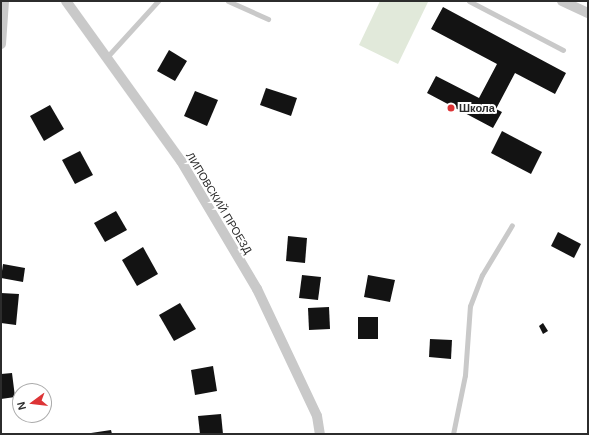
<!DOCTYPE html>
<meta charset="utf-8">
<style>
body{margin:0}
#map{position:relative;width:589px;height:435px;overflow:hidden;background:#fff;font-family:Helvetica,sans-serif}
div>[style]{position:absolute}
.green>*{inset:0;background:#e1e9da}
.building>*{inset:0;background:#131313}
.service>*{height:5px;margin:-2.5px;padding:0 2.5px;transform-origin:2.5px;border-radius:2.5px;background:#c9c9c9}
.minor>*{height:10px;margin:-5px;padding:0 5px;transform-origin:5px;border-radius:5px;background:#c9c9c9}
.dots>*{width:11px;height:11px;translate:-50% -50%;box-sizing:border-box;border:2px solid #fff;border-radius:50%}
span{translate:-50% -50%;white-space:nowrap;text-align:center;line-height:1.15;-webkit-text-stroke:4px #fff;paint-order:stroke}
.poi-label{font-size:11px;color:#2c2c2c;font-weight:700}
.left{translate:0 -50%;text-align:left}
.street-label{font-size:11px;color:#2c2c2c}
.frame{position:absolute;inset:0;border:2px solid #2c2c2c;pointer-events:none}
.north{position:absolute;left:12px;top:383px;width:40px;height:40px;box-sizing:border-box;background:#fff;border:1px solid #ababab;border-radius:50%;rotate:255deg;font-size:11px;font-weight:700;line-height:16px;text-align:center;color:#2c2c2c}
.north::after{content:'';display:block;margin:auto;width:14px;height:18px;background:#dd3436;clip-path:polygon(50% 0,100% 100%,50% 72%,0 100%)}
</style>
<div id="map">
<div class="green">
<div style="clip-path:polygon(380px 1px,428px 2px,398px 64px,359px 45px)"></div>
</div>
<div class="building">
<div style="clip-path:polygon(443px 7px,566px 73px,555px 94px,515px 73px,496px 109px,502px 112px,493px 128px,427px 93px,436px 76px,479px 98px,497px 64px,431px 29px)"></div>
<div style="clip-path:polygon(169px 50px,187px 61px,175px 81px,157px 71px)"></div>
<div style="clip-path:polygon(266px 88px,297px 98px,291px 116px,260px 105px)"></div>
<div style="clip-path:polygon(195px 91px,218px 100px,207px 126px,184px 116px)"></div>
<div style="clip-path:polygon(50px 105px,64px 129px,44px 141px,30px 116px)"></div>
<div style="clip-path:polygon(502px 131px,542px 152px,531px 174px,491px 153px)"></div>
<div style="clip-path:polygon(80px 151px,93px 175px,75px 184px,62px 160px)"></div>
<div style="clip-path:polygon(116px 211px,127px 230px,105px 242px,94px 223px)"></div>
<div style="clip-path:polygon(558px 232px,581px 244px,574px 258px,551px 246px)"></div>
<div style="clip-path:polygon(288px 236px,307px 238px,305px 263px,286px 261px)"></div>
<div style="clip-path:polygon(143px 247px,158px 274px,137px 286px,122px 260px)"></div>
<div style="clip-path:polygon(3px 264px,25px 268px,23px 282px,1px 278px)"></div>
<div style="clip-path:polygon(302px 275px,321px 277px,318px 300px,299px 298px)"></div>
<div style="clip-path:polygon(368px 275px,395px 280px,390px 302px,364px 297px)"></div>
<div style="clip-path:polygon(1px 293px,19px 294px,16px 325px,1px 323px)"></div>
<div style="clip-path:polygon(180px 303px,196px 329px,174px 341px,159px 315px)"></div>
<div style="clip-path:polygon(329px 307px,330px 329px,309px 330px,308px 308px)"></div>
<div style="clip-path:polygon(358px 317px,378px 317px,378px 339px,358px 339px)"></div>
<div style="clip-path:polygon(543px 323px,548px 331px,543px 334px,539px 326px)"></div>
<div style="clip-path:polygon(430px 339px,452px 340px,451px 359px,429px 357px)"></div>
<div style="clip-path:polygon(213px 366px,217px 391px,195px 395px,191px 370px)"></div>
<div style="clip-path:polygon(12px 373px,15px 397px,1px 399px,1px 374px)"></div>
<div style="clip-path:polygon(221px 414px,223px 434px,200px 434px,198px 416px)"></div>
<div style="clip-path:polygon(111px 430px,112px 434px,91px 434px,91px 433px)"></div>
</div>
<div class="service">
<div style="left:228px;top:1px;width:44px;rotate:24.2deg"></div>
<div style="left:469px;top:1px;width:106px;rotate:27.5deg"></div>
<div style="left:107px;top:57px;width:76px;rotate:-47.7deg"></div>
<div style="left:453px;top:434px;width:60px;rotate:-78.5deg"></div>
<div style="left:465px;top:375px;width:69px;rotate:-85.9deg"></div>
<div style="left:470px;top:306px;width:33px;rotate:-69deg"></div>
<div style="left:482px;top:275px;width:58px;rotate:-59deg"></div>
</div>
<div class="minor">
<div style="left:66px;top:1px;width:197px;rotate:54.3deg"></div>
<div style="left:181px;top:161px;width:149px;rotate:59.3deg"></div>
<div style="left:257px;top:289px;width:140px;rotate:64.7deg"></div>
<div style="left:317px;top:416px;width:18px;rotate:81deg"></div>
<div style="left:562px;top:1px;width:29px;rotate:25deg"></div>
<div style="left:1px;top:44px;width:43px;rotate:-86deg"></div>
</div>
<div class="dots">
<div style="left:451px;top:108px;background:#dd3436"></div>
</div>
<div class="poi-label">
<span class="left" style="left:459px;top:108px">Школа</span>
</div>
<div class="street-label">
<span style="left:219px;top:203px;rotate:59deg">ЛИПОВСКИЙ ПРОЕЗД</span>
</div>
<div class="frame"></div>
<div class="north">N</div>
</div>
